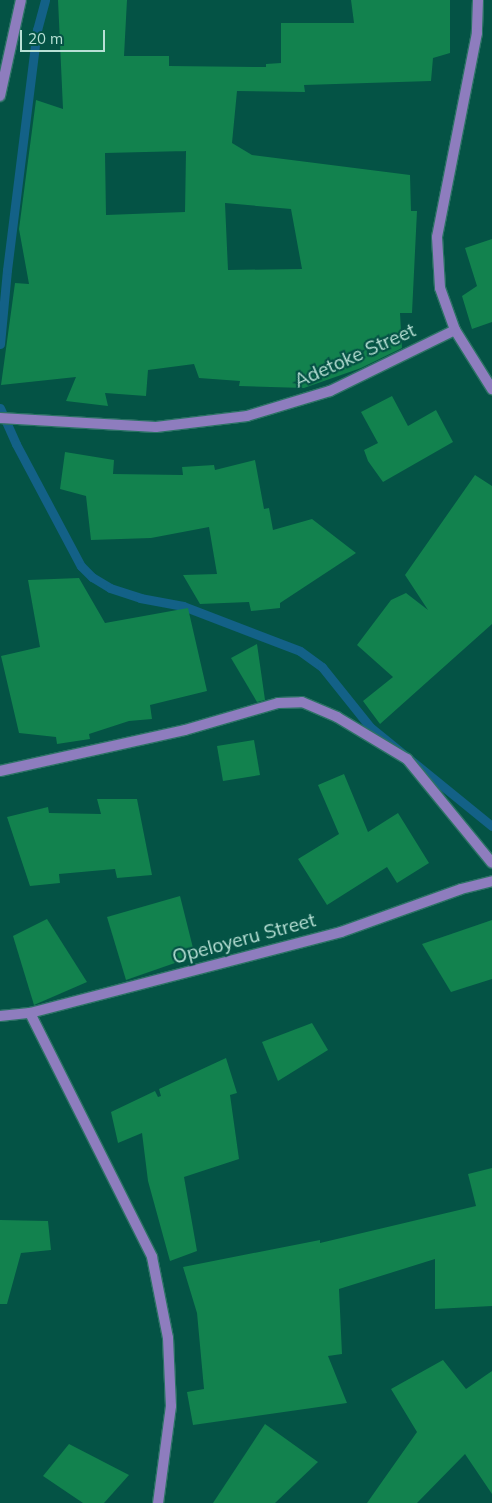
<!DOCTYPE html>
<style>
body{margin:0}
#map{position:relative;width:492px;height:1503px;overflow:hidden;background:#045345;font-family:Mulish,sans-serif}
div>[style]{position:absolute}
.stream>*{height:9px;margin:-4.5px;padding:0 4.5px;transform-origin:4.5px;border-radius:4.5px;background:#136187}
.building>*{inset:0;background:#12824e}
.roads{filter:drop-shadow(1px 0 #2c7265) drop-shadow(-1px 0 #2c7265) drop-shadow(0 1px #2c7265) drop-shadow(0 -1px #2c7265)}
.minor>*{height:10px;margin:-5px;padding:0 5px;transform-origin:5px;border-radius:5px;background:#8e7dbe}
span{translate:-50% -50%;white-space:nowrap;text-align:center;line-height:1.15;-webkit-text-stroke:4.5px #045345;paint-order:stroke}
.street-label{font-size:19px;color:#b8e0d5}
.scale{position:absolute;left:20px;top:30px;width:85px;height:22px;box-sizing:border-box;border:2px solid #b8e0d5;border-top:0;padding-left:6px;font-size:15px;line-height:18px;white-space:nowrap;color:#b8e0d5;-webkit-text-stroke:4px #045345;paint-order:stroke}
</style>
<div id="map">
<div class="stream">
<div style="left:0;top:344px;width:74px;rotate:-84.6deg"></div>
<div style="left:7px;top:270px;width:242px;rotate:-82.9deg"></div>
<div style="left:37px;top:30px;width:31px;rotate:-75deg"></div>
<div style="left:0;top:408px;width:39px;rotate:66deg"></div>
<div style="left:16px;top:444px;width:138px;rotate:62deg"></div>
<div style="left:81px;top:566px;width:16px;rotate:45deg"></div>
<div style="left:92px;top:577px;width:21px;rotate:31deg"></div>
<div style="left:110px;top:588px;width:32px;rotate:18deg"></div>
<div style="left:140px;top:598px;width:44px;rotate:10.5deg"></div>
<div style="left:183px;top:606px;width:125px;rotate:21deg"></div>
<div style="left:300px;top:651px;width:27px;rotate:36deg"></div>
<div style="left:322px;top:667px;width:77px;rotate:51.3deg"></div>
<div style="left:370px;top:727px;width:157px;rotate:39.1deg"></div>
</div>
<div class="building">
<div style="clip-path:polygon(evenodd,58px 0,127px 0,124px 56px,169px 56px,169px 66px,266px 67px,266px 64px,281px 63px,281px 23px,354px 23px,351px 0,450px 0,450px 53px,433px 58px,431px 81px,304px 85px,305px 92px,237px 91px,232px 143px,252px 155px,410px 175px,411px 211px,417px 211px,412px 313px,400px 313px,402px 348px,361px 368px,304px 388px,239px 386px,240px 381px,199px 378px,194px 364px,148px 370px,146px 396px,105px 393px,108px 406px,66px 401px,76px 377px,1px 385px,15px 283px,29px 284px,19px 229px,36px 100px,63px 109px,58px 0,186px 151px,185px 212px,106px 215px,105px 153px,186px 151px,58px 0,225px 203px,291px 209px,302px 269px,228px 270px,225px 203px)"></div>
<div style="clip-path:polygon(492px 239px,492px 322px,472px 329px,462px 296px,477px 286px,465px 248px)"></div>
<div style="clip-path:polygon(392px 396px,408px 426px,436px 410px,453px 442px,383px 482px,368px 461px,364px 450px,378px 443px,361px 412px)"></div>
<div style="clip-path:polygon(65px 452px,114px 460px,113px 474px,183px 475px,182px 467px,214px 465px,215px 470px,255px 460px,264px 509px,269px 508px,273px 530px,312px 519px,356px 553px,280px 603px,280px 608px,251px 611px,249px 602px,200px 604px,183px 575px,217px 574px,209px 527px,151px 538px,91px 540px,86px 496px,60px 489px)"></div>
<div style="clip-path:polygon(475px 475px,492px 486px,492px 624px,380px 724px,363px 701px,393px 677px,357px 645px,391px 600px,406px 593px,428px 610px,405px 575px)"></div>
<div style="clip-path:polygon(79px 578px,105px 623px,188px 608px,207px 691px,150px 705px,152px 719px,129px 721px,89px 734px,90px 739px,57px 744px,56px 737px,19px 733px,1px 656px,40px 647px,28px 580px)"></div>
<div style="clip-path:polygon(257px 644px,265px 700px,257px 702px,231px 658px)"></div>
<div style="clip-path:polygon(254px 740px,260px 775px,223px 781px,217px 746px)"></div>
<div style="clip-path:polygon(344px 774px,368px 832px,398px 813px,429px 863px,397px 883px,387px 867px,327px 905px,298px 859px,339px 834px,318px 785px)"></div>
<div style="clip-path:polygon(97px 799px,137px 799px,152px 875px,117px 878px,115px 869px,59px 874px,60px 883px,30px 886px,7px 817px,48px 807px,49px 813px,101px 814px)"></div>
<div style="clip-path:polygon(180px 896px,195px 956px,126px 980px,107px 917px)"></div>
<div style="clip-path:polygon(47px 919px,87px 982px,34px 1005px,13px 936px)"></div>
<div style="clip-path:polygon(492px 920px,492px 979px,451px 992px,422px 944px)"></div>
<div style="clip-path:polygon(312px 1023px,328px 1050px,278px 1081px,262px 1042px)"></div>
<div style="clip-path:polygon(226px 1058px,237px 1093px,230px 1095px,239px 1159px,184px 1177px,197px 1251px,170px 1261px,148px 1181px,142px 1133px,118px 1143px,111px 1112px,155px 1091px,158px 1097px,161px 1096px,159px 1089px)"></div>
<div style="clip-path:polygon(492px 1168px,492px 1306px,435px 1309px,435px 1259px,339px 1289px,342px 1354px,328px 1356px,347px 1403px,193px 1425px,187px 1392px,204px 1389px,197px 1313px,183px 1267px,320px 1240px,320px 1243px,476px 1206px,468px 1174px)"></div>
<div style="clip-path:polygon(0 1220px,48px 1221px,51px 1250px,21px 1253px,7px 1304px,0 1304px)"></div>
<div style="clip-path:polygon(443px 1360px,466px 1389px,492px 1371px,492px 1494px,465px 1454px,417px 1503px,367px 1503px,417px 1432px,391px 1389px)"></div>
<div style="clip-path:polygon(265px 1424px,318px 1462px,275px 1503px,213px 1503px)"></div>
<div style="clip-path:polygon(69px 1444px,129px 1475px,104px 1503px,83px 1503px,43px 1476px)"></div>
</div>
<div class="roads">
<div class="minor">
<div style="left:478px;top:0;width:33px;rotate:92deg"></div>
<div style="left:477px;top:33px;width:208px;rotate:101.1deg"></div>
<div style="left:437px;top:237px;width:51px;rotate:86.6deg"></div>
<div style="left:440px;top:288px;width:45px;rotate:70.3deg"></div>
<div style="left:455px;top:330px;width:70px;rotate:57.9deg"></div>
<div style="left:0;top:96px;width:98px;rotate:-77.7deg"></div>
<div style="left:0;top:418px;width:156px;rotate:3.3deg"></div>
<div style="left:156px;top:427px;width:92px;rotate:-6.9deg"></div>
<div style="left:247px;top:416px;width:87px;rotate:-16.8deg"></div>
<div style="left:330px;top:391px;width:139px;rotate:-26deg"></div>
<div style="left:0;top:771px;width:189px;rotate:-12.5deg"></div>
<div style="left:185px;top:730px;width:97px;rotate:-16.2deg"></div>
<div style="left:278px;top:703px;width:24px;rotate:-2deg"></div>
<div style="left:302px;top:702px;width:38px;rotate:23deg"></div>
<div style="left:337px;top:717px;width:82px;rotate:31deg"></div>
<div style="left:407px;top:759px;width:134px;rotate:50.7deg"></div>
<div style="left:30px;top:1013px;width:273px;rotate:63.4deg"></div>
<div style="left:152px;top:1257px;width:83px;rotate:78.8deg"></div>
<div style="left:168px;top:1338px;width:68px;rotate:87.5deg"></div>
<div style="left:171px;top:1406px;width:98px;rotate:97.6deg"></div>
<div style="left:0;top:1016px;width:30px;rotate:-6deg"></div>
<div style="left:30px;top:1013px;width:321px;rotate:-14.6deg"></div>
<div style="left:341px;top:932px;width:127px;rotate:-19.7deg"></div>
<div style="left:461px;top:889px;width:32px;rotate:-14deg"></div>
</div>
</div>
<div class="street-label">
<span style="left:355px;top:356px;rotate:-24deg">Adetoke Street</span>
<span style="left:244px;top:939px;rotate:-15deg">Opeloyeru Street</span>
</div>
<div class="scale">20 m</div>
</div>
